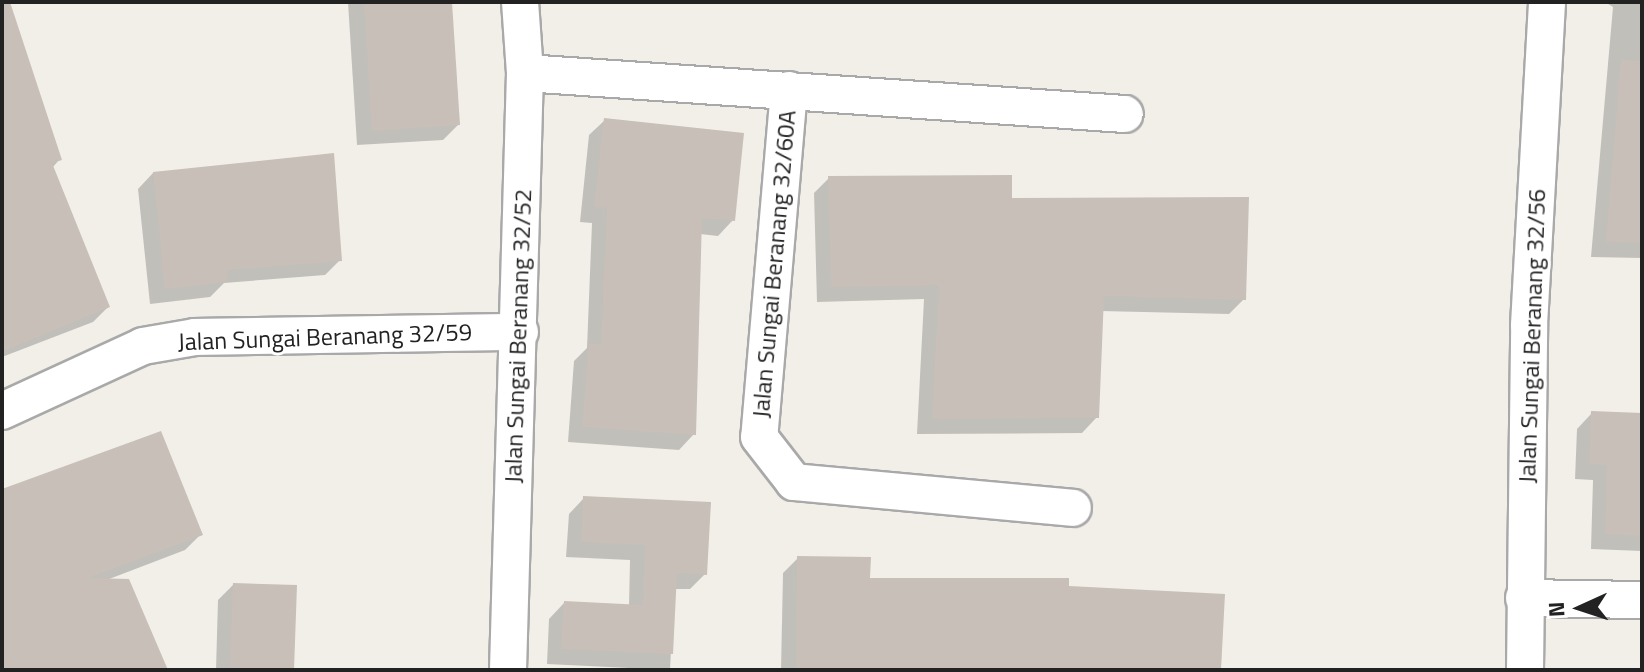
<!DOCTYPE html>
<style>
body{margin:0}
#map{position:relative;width:1644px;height:672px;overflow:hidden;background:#f2efe9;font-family:"Titillium Web",sans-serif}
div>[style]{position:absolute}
.shadow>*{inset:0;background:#0003}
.building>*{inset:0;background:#c7bfb8}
.roads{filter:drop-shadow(2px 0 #a9a9a9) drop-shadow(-2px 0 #a9a9a9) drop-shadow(0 2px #a9a9a9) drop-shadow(0 -2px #a9a9a9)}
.street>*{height:36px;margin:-18px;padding:0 18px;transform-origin:18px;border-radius:18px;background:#fff}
span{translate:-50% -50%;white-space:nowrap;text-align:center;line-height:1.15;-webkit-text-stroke:6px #fff;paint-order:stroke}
.street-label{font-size:24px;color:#222}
.frame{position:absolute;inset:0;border:4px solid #222;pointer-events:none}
.north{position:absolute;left:1540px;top:568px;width:80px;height:80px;-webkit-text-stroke:6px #fff;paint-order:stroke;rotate:267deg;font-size:22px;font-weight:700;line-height:32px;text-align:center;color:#222}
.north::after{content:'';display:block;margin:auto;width:28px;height:36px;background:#222;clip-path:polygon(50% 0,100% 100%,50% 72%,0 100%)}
</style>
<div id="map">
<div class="shadow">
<div style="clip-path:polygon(348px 2px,450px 2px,458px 125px,443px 140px,357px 145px)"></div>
<div style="clip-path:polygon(1605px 2px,1642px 2px,1642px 258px,1591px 257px,1613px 7px)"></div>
<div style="clip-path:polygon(2px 51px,60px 159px,52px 168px,108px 307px,93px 322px,2px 357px)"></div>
<div style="clip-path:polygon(605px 120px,733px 220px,718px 236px,700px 234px,694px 434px,679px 450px,568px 442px,574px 361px,587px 348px,592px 223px,580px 222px,589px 135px)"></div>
<div style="clip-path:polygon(153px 173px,340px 260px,325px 275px,224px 283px,210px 297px,150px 304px,138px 189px)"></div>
<div style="clip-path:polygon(829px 178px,1010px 200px,1244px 299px,1229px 314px,1101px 311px,1097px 417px,1082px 433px,917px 434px,924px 299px,817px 302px,814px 193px)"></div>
<div style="clip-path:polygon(1592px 413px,1642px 415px,1642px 551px,1591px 549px,1593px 480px,1575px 479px,1577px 429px)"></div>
<div style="clip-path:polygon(2px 495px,200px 535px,185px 550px,104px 581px,166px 670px,2px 670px)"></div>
<div style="clip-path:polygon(584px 498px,705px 574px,690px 589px,674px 589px,670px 670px,547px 664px,549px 619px,564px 603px,629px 606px,630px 560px,566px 557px,569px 514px)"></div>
<div style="clip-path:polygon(798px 558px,868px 580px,1067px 588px,1219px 670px,781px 670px,783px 573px)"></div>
<div style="clip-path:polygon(233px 585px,292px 670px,216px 670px,218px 600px)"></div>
</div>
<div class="building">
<div style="clip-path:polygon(2px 2px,10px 2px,62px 160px,52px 163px,110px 307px,2px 352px)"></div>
<div style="clip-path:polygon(364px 2px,452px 2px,460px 125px,372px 131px)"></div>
<div style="clip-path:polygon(1621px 60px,1642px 61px,1642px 243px,1606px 242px)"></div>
<div style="clip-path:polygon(604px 118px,744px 133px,735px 221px,702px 218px,696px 435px,582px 427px,589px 343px,601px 344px,607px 208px,594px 207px)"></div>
<div style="clip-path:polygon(334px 153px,342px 261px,227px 270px,228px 282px,165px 289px,153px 172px)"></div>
<div style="clip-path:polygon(1012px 175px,1012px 198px,1249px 197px,1246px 300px,1104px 296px,1099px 418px,932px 419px,939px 285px,831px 287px,828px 176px)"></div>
<div style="clip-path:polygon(1591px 411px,1642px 413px,1642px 536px,1605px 534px,1607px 465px,1589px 464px)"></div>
<div style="clip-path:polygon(161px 431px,203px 535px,88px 578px,129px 579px,168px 670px,2px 670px,2px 489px)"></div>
<div style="clip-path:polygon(583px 496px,711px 502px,707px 575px,677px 573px,673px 654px,561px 649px,564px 601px,643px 605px,645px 545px,581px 542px)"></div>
<div style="clip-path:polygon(797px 556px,871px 557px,870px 578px,1069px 578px,1069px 586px,1225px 594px,1221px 670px,796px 670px)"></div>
<div style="clip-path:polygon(233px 583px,297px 585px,294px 670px,230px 670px)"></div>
</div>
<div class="roads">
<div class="street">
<div style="left:525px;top:73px;width:601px;rotate:3.91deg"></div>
<div style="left:789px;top:90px;width:348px;rotate:94.9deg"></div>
<div style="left:759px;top:437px;width:57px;rotate:52.1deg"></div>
<div style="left:794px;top:482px;width:280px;rotate:5.3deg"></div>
<div style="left:2px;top:411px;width:155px;rotate:-24.7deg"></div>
<div style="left:143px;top:346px;width:53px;rotate:-9.8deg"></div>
<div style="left:195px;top:337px;width:325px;rotate:-0.9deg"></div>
<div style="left:1524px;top:598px;width:118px;rotate:1deg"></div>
<div style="left:508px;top:670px;width:597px;rotate:-88.37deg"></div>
<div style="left:525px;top:73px;width:71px;rotate:-94deg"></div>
<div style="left:1525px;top:670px;width:345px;rotate:-89.3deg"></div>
<div style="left:1529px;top:325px;width:324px;rotate:-86.8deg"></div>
</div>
</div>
<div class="street-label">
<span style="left:774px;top:264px;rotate:-85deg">Jalan Sungai Beranang 32/60A</span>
<span style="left:518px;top:336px;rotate:-88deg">Jalan Sungai Beranang 32/52</span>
<span style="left:1532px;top:336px;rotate:-88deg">Jalan Sungai Beranang 32/56</span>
<span style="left:325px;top:337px;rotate:-2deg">Jalan Sungai Beranang 32/59</span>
</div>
<div class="frame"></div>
<div class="north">N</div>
</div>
